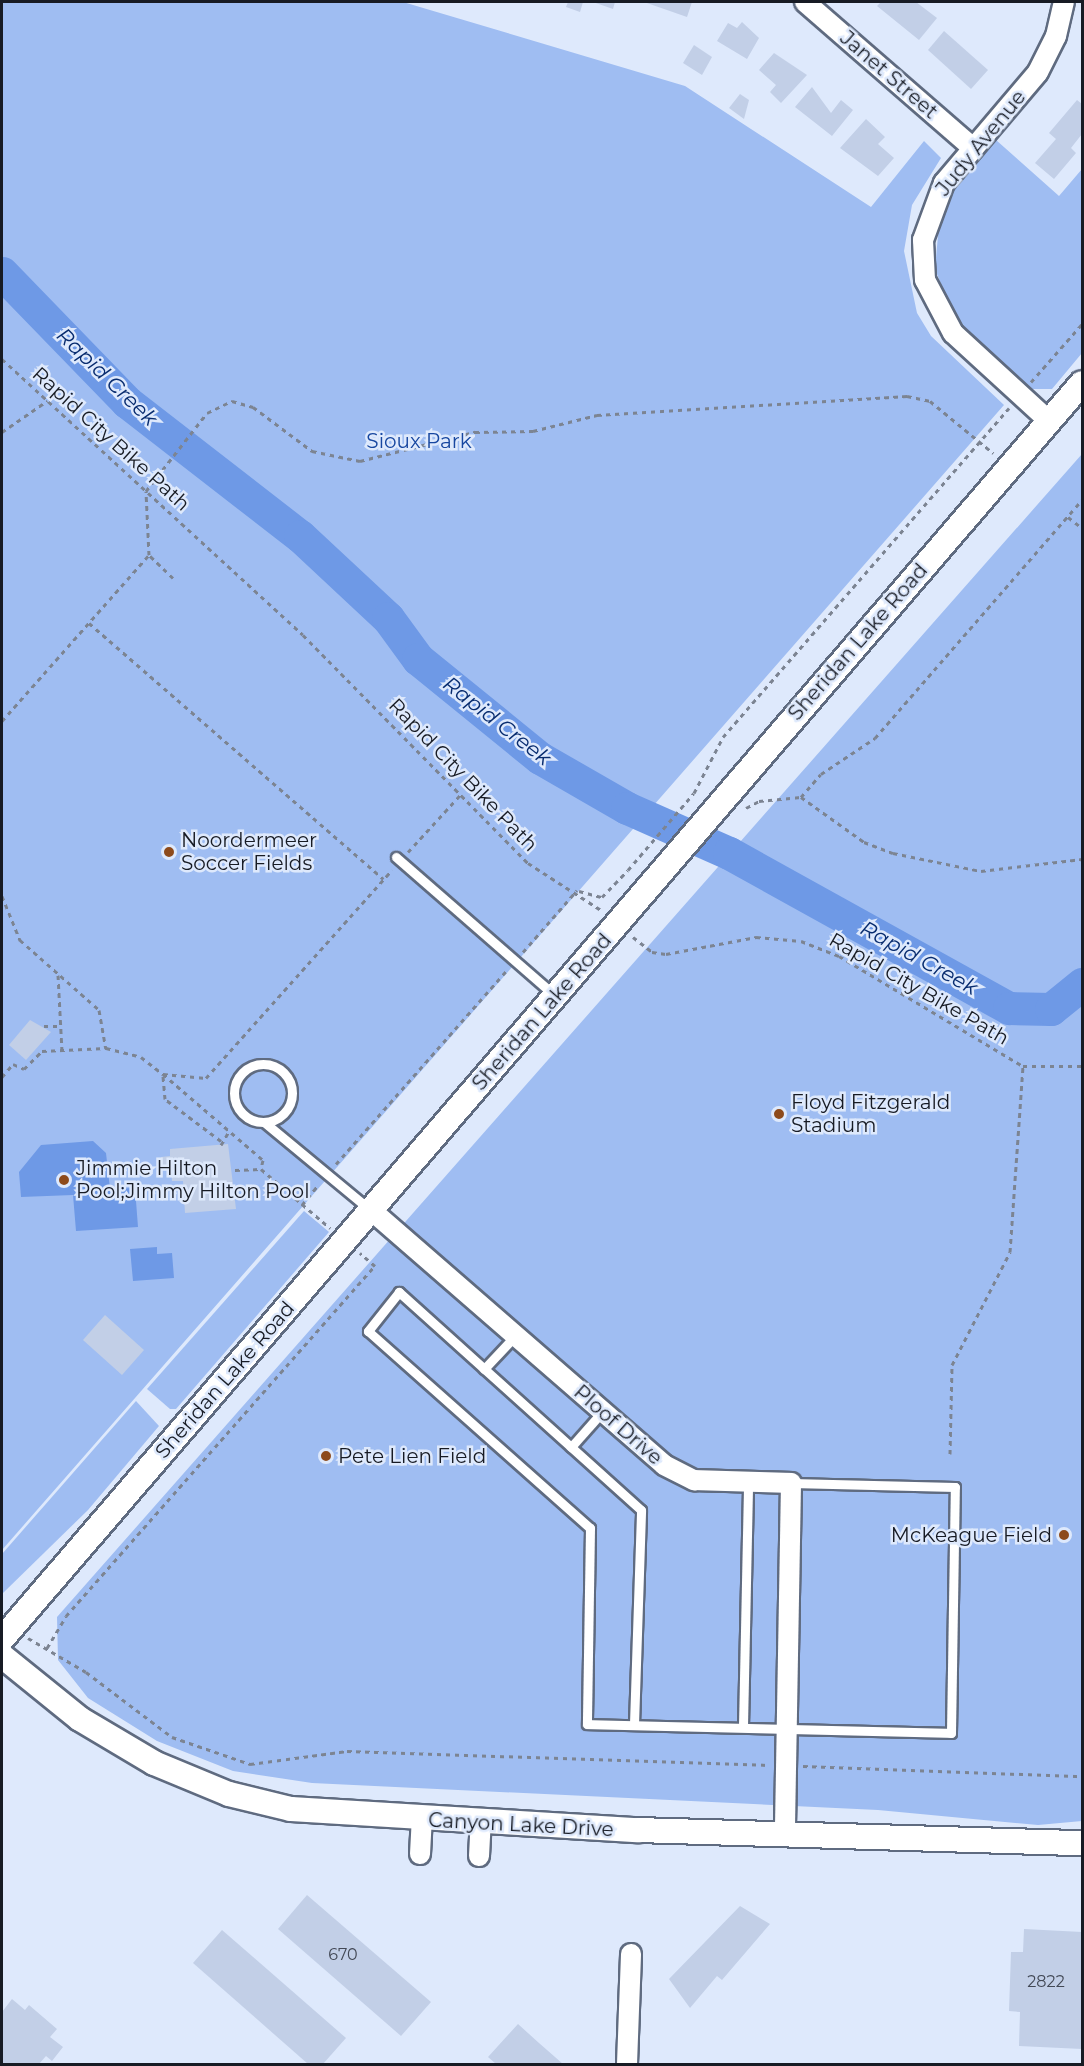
<!DOCTYPE html>
<style>
body{margin:0}
#map{position:relative;width:1084px;height:2066px;overflow:hidden;background:#dee9fc;font-family:Montserrat,sans-serif}
div>[style]{position:absolute}
.green>*{inset:0;background:#9fbdf2}
.water>*{inset:0;background:#6e99e6}
.river>*{height:33px;margin:-16.5px;padding:0 16.5px;transform-origin:16.5px;border-radius:16.5px;background:#6e99e6}
.building>*{inset:0;background:#c2cfe7}
.path>*{height:3px;margin-top:-1.5px;transform-origin:0;background:repeating-linear-gradient(90deg,#7c8492 0 4.5px,transparent 0 9px)}
.roads{filter:drop-shadow(2px 0 #5f6b80) drop-shadow(-2px 0 #5f6b80) drop-shadow(0 2px #5f6b80) drop-shadow(0 -2px #5f6b80)}
.service>*{height:9px;margin:-4.5px;padding:0 4.5px;transform-origin:4.5px;border-radius:4.5px;background:#fff}
.service>.ring{margin:-4.5px;padding:0;box-sizing:content-box;background:none;border:9px solid #fff;border-radius:50%}
.minor>*{height:20px;margin:-10px;padding:0 10px;transform-origin:10px;border-radius:10px;background:#fff}
.tertiary>*{height:24px;margin:-12px;padding:0 12px;transform-origin:12px;border-radius:12px;background:#fff}
.dots>*{width:16px;height:16px;translate:-50% -50%;box-sizing:border-box;border:3px solid #dee9fc;border-radius:50%}
span{translate:-50% -50%;white-space:nowrap;text-align:center;line-height:1.15;-webkit-text-stroke:5px #dee9fc;paint-order:stroke}
.number-label{font-size:16px;color:#424855}
.number-label span{-webkit-text-stroke-width:0}
.street-label{font-size:20px;color:#171b24}
.park-label{font-size:20px;color:#1747a0}
.poi-label{font-size:20px;color:#171b24}
.left{translate:0 -50%;text-align:left}
.right{translate:-100% -50%;text-align:right}
.water-label{font-size:21px;color:#082c6f;font-style:italic}
.frame{position:absolute;inset:0;border:3px solid #171b24;pointer-events:none}
</style>
<div id="map">
<div class="green">
<div style="clip-path:polygon(2px 2px,403px 2px,685px 86px,871px 207px,924px 141px,941px 158px,912px 205px,904px 251px,917px 313px,931px 336px,1004px 405px,2px 1550px)"></div>
<div style="clip-path:polygon(996px 140px,1059px 196px,1082px 169px,1082px 353px,1052px 389px,1032px 389px,964px 328px,951px 310px,935px 269px,940px 213px,951px 191px)"></div>
<div style="clip-path:polygon(1082px 454px,1082px 1821px,1038px 1825px,878px 1810px,312px 1783px,233px 1771px,157px 1741px,88px 1698px,58px 1660px,57px 1617px)"></div>
<div style="clip-path:polygon(304px 1211px,329px 1232px,176px 1409px,170px 1409px,147px 1389px)"></div>
<div style="clip-path:polygon(136px 1401px,159px 1426px,88px 1510px,2px 1594px,2px 1554px)"></div>
</div>
<div class="water">
<div style="clip-path:polygon(93px 1141px,106px 1153px,110px 1189px,135px 1188px,138px 1227px,76px 1231px,73px 1195px,21px 1197px,19px 1172px,41px 1145px)"></div>
<div style="clip-path:polygon(157px 1247px,157px 1254px,172px 1253px,174px 1278px,133px 1281px,130px 1249px)"></div>
</div>
<div class="river">
<div style="left:2px;top:273px;width:180px;rotate:45.9deg"></div>
<div style="left:127px;top:402px;width:219px;rotate:37.8deg"></div>
<div style="left:300px;top:536px;width:120px;rotate:43deg"></div>
<div style="left:388px;top:618px;width:51px;rotate:53.8deg"></div>
<div style="left:418px;top:659px;width:157px;rotate:39.1deg"></div>
<div style="left:540px;top:758px;width:100px;rotate:29.9deg"></div>
<div style="left:627px;top:808px;width:111px;rotate:23.8deg"></div>
<div style="left:729px;top:853px;width:320px;rotate:29deg"></div>
<div style="left:1009px;top:1008px;width:42px;rotate:1.4deg"></div>
<div style="left:1051px;top:1009px;width:40px;rotate:-39deg"></div>
</div>
<div class="building">
<div style="clip-path:polygon(568px 2px,583px 2px,580px 12px,566px 7px)"></div>
<div style="clip-path:polygon(593px 2px,615px 2px,613px 9px)"></div>
<div style="clip-path:polygon(644px 2px,692px 2px,687px 17px)"></div>
<div style="clip-path:polygon(881px 2px,916px 2px,937px 18px,919px 40px,877px 6px)"></div>
<div style="clip-path:polygon(742px 22px,759px 38px,747px 59px,717px 41px,728px 23px,737px 28px)"></div>
<div style="clip-path:polygon(944px 31px,988px 70px,971px 89px,928px 50px)"></div>
<div style="clip-path:polygon(694px 45px,712px 57px,702px 75px,683px 63px)"></div>
<div style="clip-path:polygon(774px 53px,807px 75px,781px 103px,770px 92px,776px 85px,759px 70px)"></div>
<div style="clip-path:polygon(812px 87px,831px 113px,841px 100px,853px 110px,832px 136px,795px 107px)"></div>
<div style="clip-path:polygon(740px 94px,749px 100px,744px 119px,729px 108px)"></div>
<div style="clip-path:polygon(1077px 100px,1082px 104px,1082px 134px,1071px 148px,1076px 153px,1054px 179px,1035px 163px,1056px 139px,1049px 133px)"></div>
<div style="clip-path:polygon(866px 119px,885px 137px,878px 144px,894px 158px,878px 176px,840px 148px)"></div>
<div style="clip-path:polygon(30px 1020px,51px 1032px,26px 1060px,9px 1045px)"></div>
<div style="clip-path:polygon(228px 1144px,236px 1209px,185px 1213px,183px 1181px,172px 1181px,171px 1169px,163px 1170px,161px 1157px,170px 1156px,170px 1149px)"></div>
<div style="clip-path:polygon(105px 1315px,144px 1350px,122px 1375px,83px 1340px)"></div>
<div style="clip-path:polygon(307px 1895px,431px 2002px,401px 2036px,278px 1929px)"></div>
<div style="clip-path:polygon(740px 1906px,770px 1924px,722px 1980px,717px 1976px,690px 2008px,669px 1979px)"></div>
<div style="clip-path:polygon(1024px 1929px,1082px 1932px,1082px 2049px,1019px 2046px,1020px 2012px,1009px 2011px,1011px 1952px,1023px 1952px)"></div>
<div style="clip-path:polygon(222px 1930px,346px 2038px,323px 2064px,308px 2064px,193px 1963px)"></div>
<div style="clip-path:polygon(12px 1999px,25px 2010px,29px 2005px,57px 2029px,50px 2037px,63px 2047px,52px 2061px,46px 2056px,39px 2064px,2px 2064px,2px 2012px)"></div>
<div style="clip-path:polygon(518px 2024px,539px 2043px,563px 2064px,496px 2064px,488px 2057px)"></div>
</div>
<div class="path">
<div style="left:2px;top:359px;width:408px;rotate:42.5deg"></div>
<div style="left:303px;top:635px;width:320px;rotate:45.4deg"></div>
<div style="left:528px;top:863px;width:87px;rotate:32.8deg"></div>
<div style="left:1031px;top:382px;width:77px;rotate:-48.7deg"></div>
<div style="left:2px;top:432px;width:55px;rotate:-34.6deg"></div>
<div style="left:1068px;top:517px;width:18px;rotate:38deg"></div>
<div style="left:173px;top:578px;width:33px;rotate:-136deg"></div>
<div style="left:149px;top:555px;width:64px;rotate:-92.7deg"></div>
<div style="left:146px;top:491px;width:99px;rotate:-52deg"></div>
<div style="left:207px;top:413px;width:28px;rotate:-26deg"></div>
<div style="left:232px;top:401px;width:22px;rotate:16deg"></div>
<div style="left:253px;top:407px;width:74px;rotate:36.7deg"></div>
<div style="left:312px;top:451px;width:49px;rotate:11.8deg"></div>
<div style="left:360px;top:461px;width:119px;rotate:-14.2deg"></div>
<div style="left:475px;top:432px;width:58px;rotate:-1deg"></div>
<div style="left:533px;top:431px;width:66px;rotate:-14deg"></div>
<div style="left:597px;top:415px;width:311px;rotate:-3.5deg"></div>
<div style="left:907px;top:396px;width:24px;rotate:12deg"></div>
<div style="left:930px;top:401px;width:82px;rotate:39.5deg"></div>
<div style="left:89px;top:623px;width:390px;rotate:41deg"></div>
<div style="left:2px;top:721px;width:222px;rotate:-48.5deg"></div>
<div style="left:801px;top:797px;width:77px;rotate:35.5deg"></div>
<div style="left:864px;top:842px;width:31px;rotate:21deg"></div>
<div style="left:893px;top:853px;width:90px;rotate:11.6deg"></div>
<div style="left:981px;top:871px;width:102px;rotate:-6.8deg"></div>
<div style="left:746px;top:808px;width:15px;rotate:-28deg"></div>
<div style="left:759px;top:801px;width:42px;rotate:-5.4deg"></div>
<div style="left:801px;top:797px;width:30px;rotate:-49deg"></div>
<div style="left:821px;top:774px;width:65px;rotate:-33.7deg"></div>
<div style="left:875px;top:738px;width:315px;rotate:-49deg"></div>
<div style="left:408px;top:852px;width:80px;rotate:-47.5deg"></div>
<div style="left:579px;top:891px;width:24px;rotate:15deg"></div>
<div style="left:602px;top:897px;width:37px;rotate:-46deg"></div>
<div style="left:628px;top:870px;width:101px;rotate:-49.4deg"></div>
<div style="left:694px;top:793px;width:63px;rotate:-62.6deg"></div>
<div style="left:723px;top:737px;width:436px;rotate:-49deg"></div>
<div style="left:2px;top:896px;width:48px;rotate:67.8deg"></div>
<div style="left:20px;top:940px;width:106px;rotate:41.5deg"></div>
<div style="left:99px;top:1010px;width:39px;rotate:80deg"></div>
<div style="left:633px;top:937px;width:24px;rotate:38deg"></div>
<div style="left:652px;top:952px;width:14px;rotate:8deg"></div>
<div style="left:666px;top:954px;width:92px;rotate:-10.7deg"></div>
<div style="left:756px;top:937px;width:45px;rotate:5.1deg"></div>
<div style="left:801px;top:941px;width:41px;rotate:21.5deg"></div>
<div style="left:839px;top:956px;width:214px;rotate:30.9deg"></div>
<div style="left:1023px;top:1066px;width:59px"></div>
<div style="left:523px;top:952px;width:82px;rotate:-48.9deg"></div>
<div style="left:58px;top:975px;width:76px;rotate:87deg"></div>
<div style="left:44px;top:1026px;width:18px"></div>
<div style="left:2px;top:1077px;width:17px;rotate:-50deg"></div>
<div style="left:13px;top:1064px;width:12px;rotate:24deg"></div>
<div style="left:24px;top:1069px;width:25px;rotate:-45deg"></div>
<div style="left:42px;top:1051px;width:64px;rotate:-2.7deg"></div>
<div style="left:106px;top:1048px;width:36px;rotate:14deg"></div>
<div style="left:141px;top:1057px;width:28px;rotate:38deg"></div>
<div style="left:163px;top:1074px;width:43px;rotate:5.3deg"></div>
<div style="left:206px;top:1078px;width:279px;rotate:-48.2deg"></div>
<div style="left:221px;top:1141px;width:70px;rotate:-143.1deg"></div>
<div style="left:165px;top:1099px;width:25px;rotate:-95deg"></div>
<div style="left:163px;top:1074px;width:132px;rotate:40.7deg"></div>
<div style="left:263px;top:1160px;width:9px;rotate:103deg"></div>
<div style="left:221px;top:1145px;width:16px;rotate:-60deg"></div>
<div style="left:336px;top:1164px;width:257px;rotate:-48.6deg"></div>
<div style="left:235px;top:1170px;width:26px;rotate:-2deg"></div>
<div style="left:261px;top:1169px;width:91px;rotate:40.5deg"></div>
<div style="left:302px;top:1205px;width:26px;rotate:-51deg"></div>
<div style="left:950px;top:1454px;width:89px;rotate:-88.7deg"></div>
<div style="left:952px;top:1365px;width:127px;rotate:-62.8deg"></div>
<div style="left:1010px;top:1252px;width:186px;rotate:-86deg"></div>
<div style="left:28px;top:1638px;width:67px;rotate:30.4deg"></div>
<div style="left:86px;top:1672px;width:108px;rotate:37.1deg"></div>
<div style="left:172px;top:1737px;width:83px;rotate:19.1deg"></div>
<div style="left:250px;top:1764px;width:98px;rotate:-7.6deg"></div>
<div style="left:347px;top:1751px;width:422px;rotate:1.9deg"></div>
<div style="left:47px;top:1648px;width:37px;rotate:-59deg"></div>
<div style="left:66px;top:1616px;width:467px;rotate:-48.6deg"></div>
<div style="left:375px;top:1266px;width:20px;rotate:-139deg"></div>
<div style="left:803px;top:1766px;width:279px;rotate:2.1deg"></div>
</div>
<div class="roads">
<div class="service">
<div style="left:396px;top:857px;width:210px;rotate:41.1deg"></div>
<div class="ring" style="left:234px;top:1064px;width:49px;height:49px"></div>
<div style="left:264px;top:1122px;width:136px;rotate:39.6deg"></div>
<div style="left:484px;top:1369px;width:45px;rotate:-46.8deg"></div>
<div style="left:571px;top:1447px;width:47px;rotate:-48.5deg"></div>
<div style="left:634px;top:1724px;width:214px;rotate:-88.1deg"></div>
<div style="left:641px;top:1510px;width:326px;rotate:-138deg"></div>
<div style="left:399px;top:1292px;width:50px;rotate:128.5deg"></div>
<div style="left:368px;top:1331px;width:297px;rotate:41.6deg"></div>
<div style="left:590px;top:1528px;width:196px;rotate:90.9deg"></div>
<div style="left:587px;top:1724px;width:364px;rotate:1.4deg"></div>
<div style="left:951px;top:1733px;width:246px;rotate:-89.1deg"></div>
<div style="left:955px;top:1487px;width:164px;rotate:-178.6deg"></div>
<div style="left:743px;top:1726px;width:243px;rotate:-88.8deg"></div>
</div>
<div class="minor">
<div style="left:805px;top:2px;width:223px;rotate:41deg"></div>
<div style="left:1049px;top:421px;width:130px;rotate:-137.5deg"></div>
<div style="left:953px;top:333px;width:60px;rotate:-117.8deg"></div>
<div style="left:925px;top:280px;width:40px;rotate:-92.9deg"></div>
<div style="left:923px;top:240px;width:61px;rotate:-69.8deg"></div>
<div style="left:944px;top:183px;width:145px;rotate:-49.7deg"></div>
<div style="left:1038px;top:72px;width:40px;rotate:-63.4deg"></div>
<div style="left:1056px;top:36px;width:35px;rotate:-77deg"></div>
<div style="left:371px;top:1210px;width:388px;rotate:41deg"></div>
<div style="left:664px;top:1465px;width:34px;rotate:27deg"></div>
<div style="left:694px;top:1480px;width:97px;rotate:1.8deg"></div>
<div style="left:791px;top:1483px;width:351px;rotate:91deg"></div>
<div style="left:420px;top:1854px;width:34px;rotate:-87deg"></div>
<div style="left:479px;top:1856px;width:33px;rotate:-87deg"></div>
<div style="left:627px;top:2064px;width:110px;rotate:-87.9deg"></div>
</div>
<div class="tertiary">
<div style="left:2px;top:1639px;width:1656px;rotate:-49.31deg"></div>
<div style="left:2px;top:1656px;width:100px;rotate:38.9deg"></div>
<div style="left:80px;top:1719px;width:86px;rotate:30.7deg"></div>
<div style="left:154px;top:1763px;width:81px;rotate:22.5deg"></div>
<div style="left:229px;top:1794px;width:64px;rotate:13.6deg"></div>
<div style="left:291px;top:1809px;width:347px;rotate:3.5deg"></div>
<div style="left:637px;top:1830px;width:445px;rotate:1.7deg"></div>
</div>
</div>
<div class="dots">
<div style="left:169px;top:852px;background:#8d4a1b"></div>
<div style="left:779px;top:1114px;background:#8d4a1b"></div>
<div style="left:64px;top:1180px;background:#8d4a1b"></div>
<div style="left:326px;top:1456px;background:#8d4a1b"></div>
<div style="left:1064px;top:1535px;background:#8d4a1b"></div>
</div>
<div class="number-label">
<span style="left:343px;top:1955px">670</span>
<span style="left:1046px;top:1982px">2822</span>
</div>
<div class="street-label">
<span style="left:889px;top:75px;rotate:41deg">Janet Street</span>
<span style="left:981px;top:143px;rotate:-51deg">Judy Avenue</span>
<span style="left:111px;top:439px;rotate:42deg">Rapid City Bike Path</span>
<span style="left:858px;top:642px;rotate:-49deg">Sheridan Lake Road</span>
<span style="left:463px;top:775px;rotate:46deg">Rapid City Bike Path</span>
<span style="left:919px;top:989px;rotate:30deg">Rapid City Bike Path</span>
<span style="left:542px;top:1012px;rotate:-49deg">Sheridan Lake Road</span>
<span style="left:225px;top:1380px;rotate:-49deg">Sheridan Lake Road</span>
<span style="left:618px;top:1425px;rotate:41deg">Ploof Drive</span>
<span style="left:521px;top:1825px;rotate:3deg">Canyon Lake Drive</span>
</div>
<div class="park-label">
<span style="left:419px;top:441px">Sioux Park</span>
</div>
<div class="poi-label">
<span class="left" style="left:181px;top:852px">Noordermeer<br>Soccer Fields</span>
<span class="left" style="left:791px;top:1114px">Floyd Fitzgerald<br>Stadium</span>
<span class="left" style="left:76px;top:1180px">Jimmie Hilton<br>Pool;Jimmy Hilton Pool</span>
<span class="left" style="left:338px;top:1456px">Pete Lien Field</span>
<span class="right" style="left:1052px;top:1535px">McKeague Field</span>
</div>
<div class="water-label">
<span style="left:107px;top:377px;rotate:44deg">Rapid Creek</span>
<span style="left:497px;top:721px;rotate:38deg">Rapid Creek</span>
<span style="left:919px;top:958px;rotate:29deg">Rapid Creek</span>
</div>
<div class="frame"></div>
</div>
